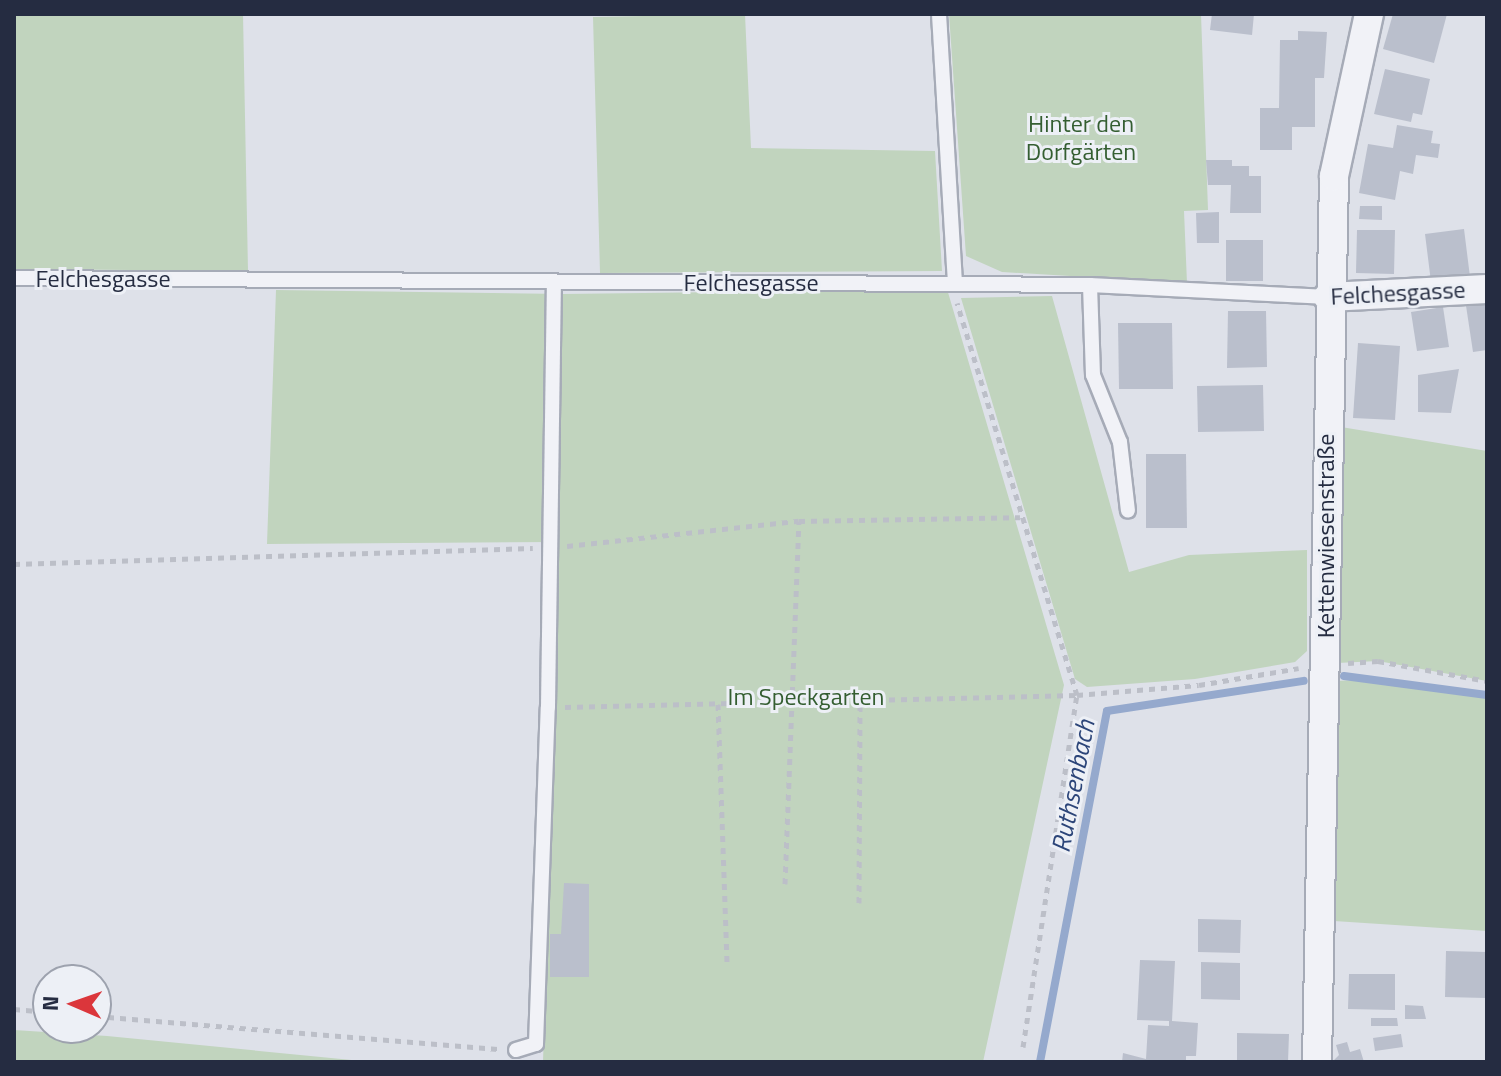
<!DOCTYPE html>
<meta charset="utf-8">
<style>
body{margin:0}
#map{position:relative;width:1501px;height:1076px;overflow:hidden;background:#dee1e9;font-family:"Titillium Web",sans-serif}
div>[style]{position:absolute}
.green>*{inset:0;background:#c1d4be}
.stream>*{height:8px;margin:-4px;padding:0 4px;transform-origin:4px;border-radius:4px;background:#95a9cd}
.building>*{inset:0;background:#babfcc}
.path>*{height:5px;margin-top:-2.5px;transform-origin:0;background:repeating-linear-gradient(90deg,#bcbfc8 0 6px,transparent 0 12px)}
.roads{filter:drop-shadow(2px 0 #a6abb7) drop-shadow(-2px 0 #a6abb7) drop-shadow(0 2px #a6abb7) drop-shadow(0 -2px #a6abb7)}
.service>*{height:14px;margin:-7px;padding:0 7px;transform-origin:7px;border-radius:7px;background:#f1f2f7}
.minor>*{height:28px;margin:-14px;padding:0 14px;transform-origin:14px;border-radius:14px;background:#f1f2f7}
span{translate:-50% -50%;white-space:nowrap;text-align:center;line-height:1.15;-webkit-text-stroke:6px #edf0f6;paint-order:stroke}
.park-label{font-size:24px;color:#345e31}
.street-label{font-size:24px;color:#252c41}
.water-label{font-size:26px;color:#2c4579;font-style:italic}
.frame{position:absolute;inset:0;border:16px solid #252c41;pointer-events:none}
.north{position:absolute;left:32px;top:964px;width:80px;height:80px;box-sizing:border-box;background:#edf0f6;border:2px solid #9da2ae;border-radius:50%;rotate:272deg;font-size:22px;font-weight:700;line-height:32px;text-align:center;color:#252c41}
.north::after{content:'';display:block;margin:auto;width:28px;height:36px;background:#db363b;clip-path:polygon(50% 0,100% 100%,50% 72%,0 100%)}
</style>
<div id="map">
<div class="green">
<div style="clip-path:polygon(14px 14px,243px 14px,248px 271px,14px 269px)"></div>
<div style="clip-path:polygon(745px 14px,751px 148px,935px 151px,942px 271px,600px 273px,593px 17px)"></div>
<div style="clip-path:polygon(949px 14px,1201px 14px,1208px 210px,1184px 211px,1187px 283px,1002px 272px,966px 256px)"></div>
<div style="clip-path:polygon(947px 289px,1064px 685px,983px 1062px,543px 1062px,559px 542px,267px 544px,276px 290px,563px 294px)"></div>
<div style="clip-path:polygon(1052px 296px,1129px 572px,1189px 555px,1307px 550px,1307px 651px,1295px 662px,1195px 679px,1087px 687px,1075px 679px,961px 298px)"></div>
<div style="clip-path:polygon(1341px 427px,1487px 451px,1487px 681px,1378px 661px,1337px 663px)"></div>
<div style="clip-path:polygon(1385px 678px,1487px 696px,1487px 931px,1334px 921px,1337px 681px)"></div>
<div style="clip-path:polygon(14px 1030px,107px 1036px,372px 1062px,14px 1062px)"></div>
</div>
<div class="stream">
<div style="left:1344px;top:676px;width:144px;rotate:7.6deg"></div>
<div style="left:1040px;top:1062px;width:357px;rotate:-79.2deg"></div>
<div style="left:1107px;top:711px;width:199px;rotate:-8.7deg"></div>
</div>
<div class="building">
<div style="clip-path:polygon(1212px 14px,1254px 14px,1252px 35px,1210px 30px)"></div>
<div style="clip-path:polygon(1393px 14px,1447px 14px,1434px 63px,1383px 49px)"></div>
<div style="clip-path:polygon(1298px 31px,1327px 32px,1324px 78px,1315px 78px,1315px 127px,1292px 127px,1292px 150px,1260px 150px,1260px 108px,1279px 108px,1280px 40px,1298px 40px)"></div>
<div style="clip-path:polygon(1385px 69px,1430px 79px,1422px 115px,1413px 113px,1411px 122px,1374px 114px)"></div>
<div style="clip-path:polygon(1397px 125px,1433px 131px,1431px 143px,1440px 144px,1438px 158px,1416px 155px,1413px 174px,1400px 171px,1395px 200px,1359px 193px,1368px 144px,1393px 148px)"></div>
<div style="clip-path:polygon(1206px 160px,1232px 160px,1232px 166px,1249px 166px,1249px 176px,1261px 176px,1261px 213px,1230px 213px,1231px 185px,1208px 185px)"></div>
<div style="clip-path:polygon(1360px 206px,1382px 206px,1382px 220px,1359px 219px)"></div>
<div style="clip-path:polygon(1219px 212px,1219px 243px,1197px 243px,1196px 213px)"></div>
<div style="clip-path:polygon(1464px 229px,1470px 277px,1431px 282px,1425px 234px)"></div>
<div style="clip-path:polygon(1357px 230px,1395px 230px,1394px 274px,1356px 273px)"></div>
<div style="clip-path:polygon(1226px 240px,1263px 240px,1263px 281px,1226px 281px)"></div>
<div style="clip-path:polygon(1487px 295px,1487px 350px,1473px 352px,1465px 299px)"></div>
<div style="clip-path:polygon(1443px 307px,1449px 347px,1417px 351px,1411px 312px)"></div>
<div style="clip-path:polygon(1228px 311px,1266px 311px,1267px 367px,1227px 368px)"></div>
<div style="clip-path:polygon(1118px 323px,1172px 323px,1173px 389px,1119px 389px)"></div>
<div style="clip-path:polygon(1358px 343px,1400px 346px,1395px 420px,1353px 418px)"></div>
<div style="clip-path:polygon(1459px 369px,1451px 413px,1418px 412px,1418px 375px)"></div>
<div style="clip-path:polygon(1263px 385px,1264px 431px,1198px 432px,1197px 386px)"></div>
<div style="clip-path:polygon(1146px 454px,1186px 454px,1187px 528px,1146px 528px)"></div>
<div style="clip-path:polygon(564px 883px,589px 884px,589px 977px,550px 977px,550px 934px,561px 934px)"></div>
<div style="clip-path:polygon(1198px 919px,1241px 920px,1240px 953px,1198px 952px)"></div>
<div style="clip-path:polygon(1446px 951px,1487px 952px,1486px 998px,1445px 997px)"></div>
<div style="clip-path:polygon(1140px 960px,1175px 961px,1172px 1021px,1198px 1023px,1196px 1056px,1186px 1056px,1186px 1062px,1122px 1062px,1123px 1053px,1146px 1059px,1148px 1025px,1169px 1026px,1169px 1021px,1137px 1020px)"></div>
<div style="clip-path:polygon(1201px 962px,1240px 963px,1240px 1000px,1201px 999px)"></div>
<div style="clip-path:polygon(1349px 974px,1395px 974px,1395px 1010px,1348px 1009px)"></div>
<div style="clip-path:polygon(1405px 1005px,1423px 1006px,1426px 1019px,1405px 1019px)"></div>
<div style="clip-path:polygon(1371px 1018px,1397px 1018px,1398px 1026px,1371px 1026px)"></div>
<div style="clip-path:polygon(1237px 1033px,1289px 1034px,1288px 1062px,1237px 1062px)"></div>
<div style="clip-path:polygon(1401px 1034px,1403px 1047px,1375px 1051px,1373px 1038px)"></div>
<div style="clip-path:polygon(1347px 1042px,1350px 1052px,1360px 1049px,1364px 1062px,1332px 1062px,1339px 1055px,1336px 1045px)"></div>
</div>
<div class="path">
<div style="left:567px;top:546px;width:233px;rotate:-6.2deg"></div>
<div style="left:799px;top:521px;width:221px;rotate:-1deg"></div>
<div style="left:14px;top:564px;width:519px;rotate:-1.77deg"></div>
<div style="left:1348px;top:663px;width:30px;rotate:-4deg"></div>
<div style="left:1378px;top:661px;width:111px;rotate:10.4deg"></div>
<div style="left:718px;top:704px;width:261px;rotate:88deg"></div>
<div style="left:565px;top:707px;width:512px;rotate:-1.34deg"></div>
<div style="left:1077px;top:695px;width:410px;rotate:-107deg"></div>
<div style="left:785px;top:884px;width:363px;rotate:-87.8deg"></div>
<div style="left:859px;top:903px;width:205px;rotate:-89.7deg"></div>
<div style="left:14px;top:1009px;width:34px;rotate:5deg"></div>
<div style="left:96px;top:1016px;width:403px;rotate:4.7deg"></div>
<div style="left:1023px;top:1047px;width:356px;rotate:-81.3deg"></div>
<div style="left:1077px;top:695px;width:122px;rotate:-4.7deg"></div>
<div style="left:1199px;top:685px;width:101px;rotate:-9.6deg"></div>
</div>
<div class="roads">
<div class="service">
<div style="left:939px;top:14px;width:270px;rotate:86.6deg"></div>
<div style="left:14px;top:278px;width:1076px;rotate:0.37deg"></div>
<div style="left:1090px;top:285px;width:238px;rotate:2.9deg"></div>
<div style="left:1090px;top:285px;width:90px;rotate:88.1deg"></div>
<div style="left:1093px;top:375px;width:72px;rotate:68.1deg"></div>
<div style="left:1120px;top:442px;width:69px;rotate:83.4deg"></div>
<div style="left:516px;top:1050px;width:21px;rotate:-17deg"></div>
<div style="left:536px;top:1044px;width:337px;rotate:-88deg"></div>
<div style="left:548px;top:707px;width:425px;rotate:-89.2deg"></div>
</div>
<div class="minor">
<div style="left:1328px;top:297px;width:159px;rotate:-2.9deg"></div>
<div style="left:1317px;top:1062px;width:886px;rotate:-88.9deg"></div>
<div style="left:1334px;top:176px;width:166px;rotate:-77.8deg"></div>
</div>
</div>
<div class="park-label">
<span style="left:1081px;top:138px">Hinter den<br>Dorfgärten</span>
<span style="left:806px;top:697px">Im Speckgarten</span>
</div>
<div class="street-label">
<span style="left:103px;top:279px">Felchesgasse</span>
<span style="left:751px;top:283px">Felchesgasse</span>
<span style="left:1398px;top:293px;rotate:-3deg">Felchesgasse</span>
<span style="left:1326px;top:536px;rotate:-90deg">Kettenwiesenstraße</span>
</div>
<div class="water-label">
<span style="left:1073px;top:786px;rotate:-79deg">Ruthsenbach</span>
</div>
<div class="frame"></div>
<div class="north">N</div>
</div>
